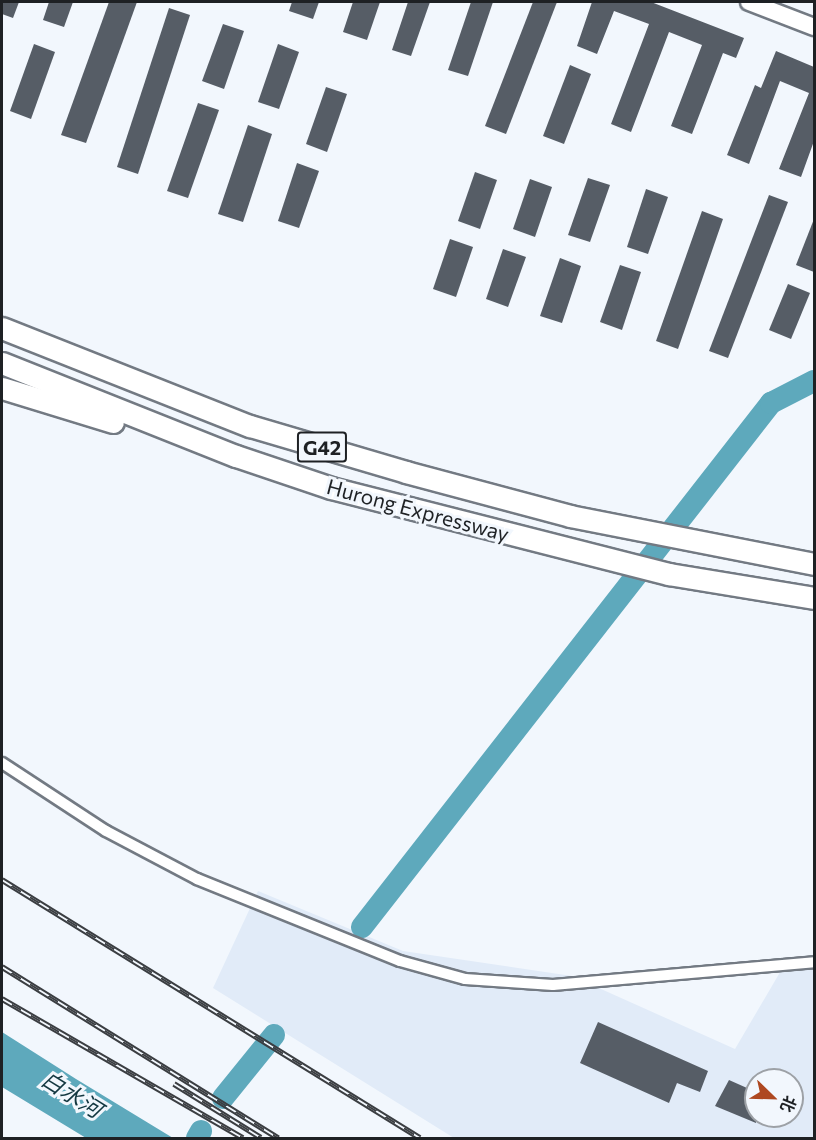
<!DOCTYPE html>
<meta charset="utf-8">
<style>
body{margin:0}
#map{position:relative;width:816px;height:1140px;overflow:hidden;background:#f2f7fd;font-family:Commissioner,"Noto Sans SC",sans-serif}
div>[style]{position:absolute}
.built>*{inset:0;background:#e1ebf8}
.water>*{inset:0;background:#5ea9bc}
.river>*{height:22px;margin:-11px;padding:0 11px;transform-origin:11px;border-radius:11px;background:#5ea9bc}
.building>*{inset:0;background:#565d66}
.roads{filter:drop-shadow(2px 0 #737a83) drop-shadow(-2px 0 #737a83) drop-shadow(0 2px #737a83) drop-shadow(0 -2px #737a83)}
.street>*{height:10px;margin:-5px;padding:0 5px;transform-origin:5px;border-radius:5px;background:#fff}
.secondary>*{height:16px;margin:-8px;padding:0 8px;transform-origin:8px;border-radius:8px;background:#fff}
.highway>*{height:21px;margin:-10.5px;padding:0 10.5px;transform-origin:10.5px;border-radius:10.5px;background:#fff}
.rail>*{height:6px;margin-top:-3px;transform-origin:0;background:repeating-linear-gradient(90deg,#f2f7fd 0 11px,#3b3e42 0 22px);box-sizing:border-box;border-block:2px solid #3b3e42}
span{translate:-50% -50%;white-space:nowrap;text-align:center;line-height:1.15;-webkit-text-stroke:6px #f2f7fd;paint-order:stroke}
.shield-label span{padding:2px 4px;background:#f2f7fd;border:2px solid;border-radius:4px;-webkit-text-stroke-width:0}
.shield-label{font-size:20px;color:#1e2124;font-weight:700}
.street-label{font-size:21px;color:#1e2124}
.water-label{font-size:22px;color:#133740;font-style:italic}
.frame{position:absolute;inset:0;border:3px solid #1e2124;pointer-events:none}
.north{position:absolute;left:744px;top:1068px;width:60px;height:60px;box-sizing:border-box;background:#f2f7fd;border:2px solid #9da1a6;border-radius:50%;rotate:113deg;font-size:16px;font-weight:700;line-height:24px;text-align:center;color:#1e2124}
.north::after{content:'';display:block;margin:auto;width:21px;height:27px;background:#ae4821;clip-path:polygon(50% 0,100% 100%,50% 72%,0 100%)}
</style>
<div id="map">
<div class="built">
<div style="clip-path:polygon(evenodd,258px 891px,403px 951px,572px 976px,735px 1049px,786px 962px,814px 960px,814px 1138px,454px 1138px,213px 988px,258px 891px,756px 1080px,792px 1080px,792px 1116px,756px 1116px,756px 1080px)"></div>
</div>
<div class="water">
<div style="clip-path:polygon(2px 1032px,76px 1079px,173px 1138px,86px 1138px,2px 1087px)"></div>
</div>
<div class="river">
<div style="left:362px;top:927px;width:665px;rotate:-52.03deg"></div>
<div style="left:771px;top:403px;width:48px;rotate:-27.1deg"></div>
<div style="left:223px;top:1098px;width:81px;rotate:-51deg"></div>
<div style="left:197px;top:1138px;width:8px;rotate:-60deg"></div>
</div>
<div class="building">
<div style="clip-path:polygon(2px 2px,19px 2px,13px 18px,2px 14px)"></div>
<div style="clip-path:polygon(49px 2px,73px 2px,64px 27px,43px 20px)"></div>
<div style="clip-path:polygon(109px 2px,137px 2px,86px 143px,61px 135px)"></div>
<div style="clip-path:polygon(292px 2px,319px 2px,313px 19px,289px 11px)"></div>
<div style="clip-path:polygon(353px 2px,380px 2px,367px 40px,343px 32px)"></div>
<div style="clip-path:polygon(408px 2px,430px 2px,411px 56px,392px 50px)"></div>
<div style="clip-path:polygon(471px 2px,493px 2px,468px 76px,448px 70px)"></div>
<div style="clip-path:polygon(533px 2px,557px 2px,506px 134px,485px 126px)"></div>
<div style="clip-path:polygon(592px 2px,651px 2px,744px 38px,736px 58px,723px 53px,692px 134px,671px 126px,702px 45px,669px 32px,631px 132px,611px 124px,649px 24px,614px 11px,597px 54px,577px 46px)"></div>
<div style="clip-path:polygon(169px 8px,190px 15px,138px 174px,117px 167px)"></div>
<div style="clip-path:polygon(223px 24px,244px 31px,224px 89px,202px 81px)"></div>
<div style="clip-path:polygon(34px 44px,55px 52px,31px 119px,10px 111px)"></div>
<div style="clip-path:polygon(278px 44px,299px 52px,279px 109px,258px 102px)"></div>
<div style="clip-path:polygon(776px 51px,814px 67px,814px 141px,801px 177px,779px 169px,809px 93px,780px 81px,749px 164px,727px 155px,755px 85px,761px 88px)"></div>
<div style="clip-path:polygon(570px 65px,591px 74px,564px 144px,543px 136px)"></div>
<div style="clip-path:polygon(326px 87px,347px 94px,327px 152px,306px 144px)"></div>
<div style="clip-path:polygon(198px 103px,219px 110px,188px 198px,167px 191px)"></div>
<div style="clip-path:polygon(248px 125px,272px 134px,243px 222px,218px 214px)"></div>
<div style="clip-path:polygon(297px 163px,319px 171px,299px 228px,278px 221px)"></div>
<div style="clip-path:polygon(475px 172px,497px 180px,480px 229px,458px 221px)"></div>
<div style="clip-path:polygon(588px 178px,610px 185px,590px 242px,568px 235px)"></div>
<div style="clip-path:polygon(530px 179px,552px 187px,535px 237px,513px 229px)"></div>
<div style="clip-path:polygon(646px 189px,668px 197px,648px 254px,627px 247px)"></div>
<div style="clip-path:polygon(769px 195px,788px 202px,728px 358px,709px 351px)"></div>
<div style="clip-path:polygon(702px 211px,723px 219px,678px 349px,656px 341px)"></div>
<div style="clip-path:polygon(814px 219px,814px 272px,796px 265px)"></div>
<div style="clip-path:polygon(450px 239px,473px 247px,456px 297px,433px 289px)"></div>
<div style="clip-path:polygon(503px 249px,526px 257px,508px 307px,486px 299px)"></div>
<div style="clip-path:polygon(560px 258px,581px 266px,562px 323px,540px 316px)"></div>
<div style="clip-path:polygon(620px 265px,641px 272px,622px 330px,600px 322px)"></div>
<div style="clip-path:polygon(788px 284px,810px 293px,791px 339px,769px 330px)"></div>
<div style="clip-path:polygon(598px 1022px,708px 1071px,700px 1092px,677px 1083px,669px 1103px,580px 1063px)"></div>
<div style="clip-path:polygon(729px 1080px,756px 1092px,756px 1123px,715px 1106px)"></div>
</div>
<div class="roads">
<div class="street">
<div style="left:2px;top:763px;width:124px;rotate:33.2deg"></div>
<div style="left:106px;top:831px;width:103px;rotate:27.8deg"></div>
<div style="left:197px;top:879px;width:219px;rotate:22deg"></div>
<div style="left:400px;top:961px;width:67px;rotate:15.5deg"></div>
<div style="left:465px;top:979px;width:88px;rotate:3.9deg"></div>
<div style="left:553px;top:985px;width:262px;rotate:-5deg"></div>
</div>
<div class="secondary">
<div style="left:749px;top:2px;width:70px;rotate:21deg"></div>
</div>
<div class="highway">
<div style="left:2px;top:328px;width:267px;rotate:21.6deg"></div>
<div style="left:250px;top:426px;width:163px;rotate:16.4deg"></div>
<div style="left:406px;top:472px;width:170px;rotate:15deg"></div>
<div style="left:570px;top:516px;width:249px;rotate:11.1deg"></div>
<div style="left:2px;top:363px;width:252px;rotate:21.7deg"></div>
<div style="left:236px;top:456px;width:100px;rotate:18.6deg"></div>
<div style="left:331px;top:488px;width:349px;rotate:14.3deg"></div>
<div style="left:669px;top:574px;width:147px;rotate:9.4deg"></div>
<div style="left:2px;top:388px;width:116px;rotate:17deg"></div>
</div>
</div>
<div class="rail">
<div style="left:2px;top:880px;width:491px;rotate:31.7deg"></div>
<div style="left:2px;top:967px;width:325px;rotate:31.8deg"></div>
<div style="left:2px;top:999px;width:278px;rotate:30deg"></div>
<div style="left:174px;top:1084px;width:102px;rotate:31.8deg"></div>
</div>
<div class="shield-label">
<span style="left:322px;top:447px">G42</span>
</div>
<div class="street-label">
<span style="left:418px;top:510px;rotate:15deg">Hurong Expressway</span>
</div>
<div class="water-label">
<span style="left:72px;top:1094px;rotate:32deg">白水河</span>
</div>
<div class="frame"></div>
<div class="north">北</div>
</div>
